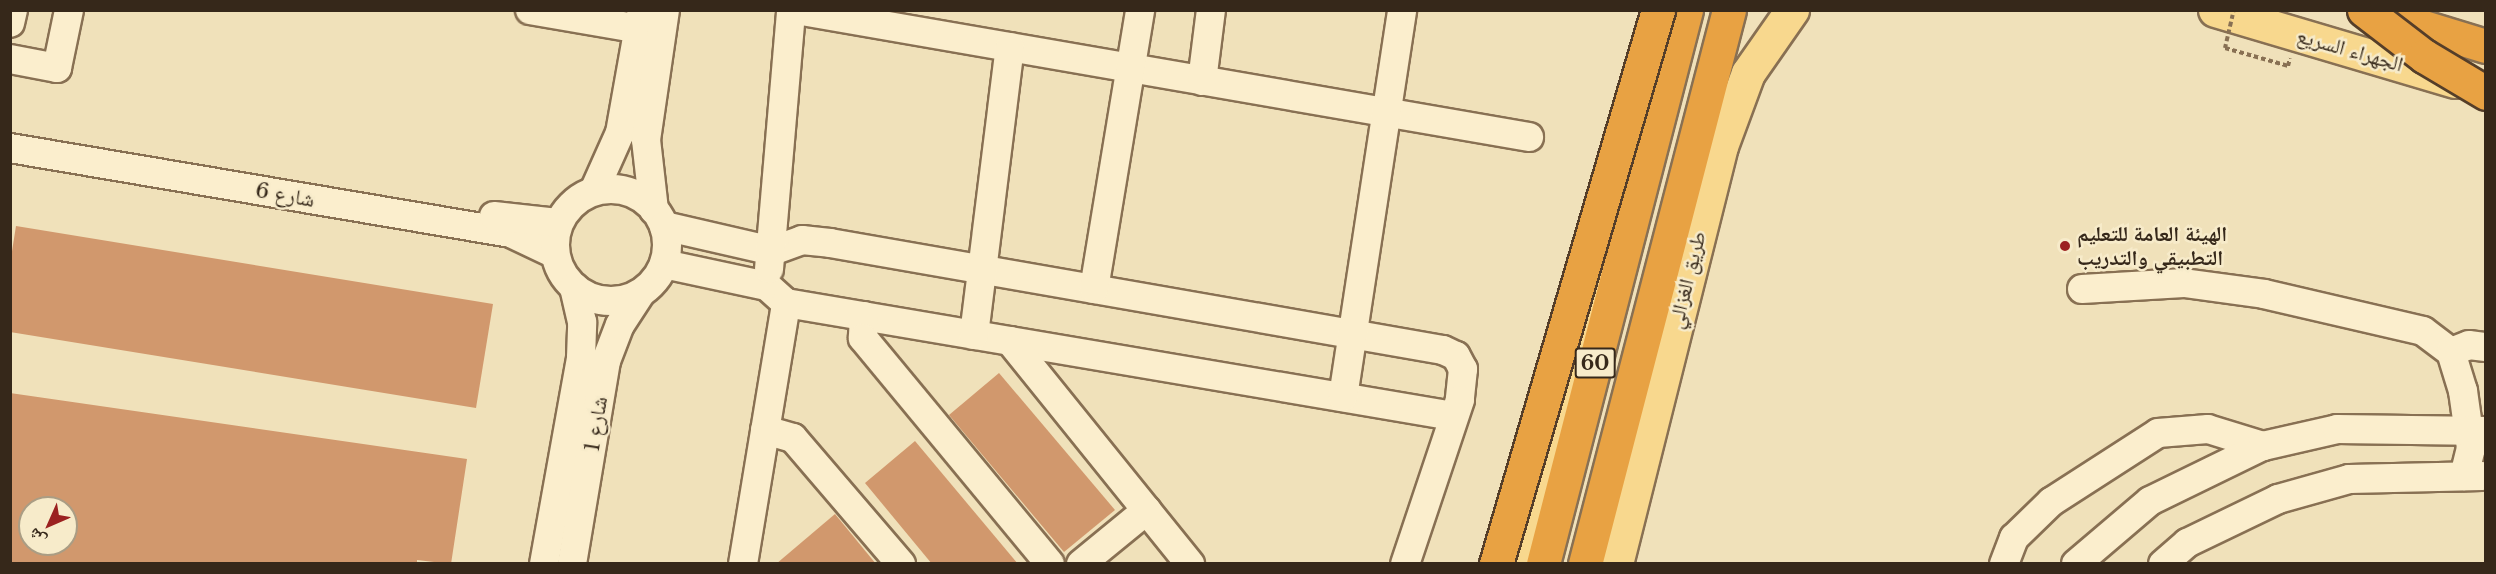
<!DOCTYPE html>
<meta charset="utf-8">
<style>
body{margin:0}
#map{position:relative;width:2496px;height:574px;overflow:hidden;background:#f0e1ba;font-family:"Libre Baskerville","Noto Naskh Arabic",serif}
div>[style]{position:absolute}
.building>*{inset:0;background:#d1986d}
.path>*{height:4px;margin-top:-2px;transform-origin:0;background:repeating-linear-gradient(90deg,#887053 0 4.5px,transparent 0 7.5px)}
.roads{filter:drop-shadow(2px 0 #887053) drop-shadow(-2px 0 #887053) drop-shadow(0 2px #887053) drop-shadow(0 -2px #887053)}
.minor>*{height:28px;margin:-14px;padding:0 14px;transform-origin:14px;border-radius:14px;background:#fbeecd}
.minor>.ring{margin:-14px;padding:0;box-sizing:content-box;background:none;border:28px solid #fbeecd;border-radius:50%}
.major>*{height:33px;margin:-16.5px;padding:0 16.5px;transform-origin:16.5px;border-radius:16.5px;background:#f8d88e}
.highway>*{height:33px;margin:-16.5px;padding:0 16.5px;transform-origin:16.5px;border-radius:16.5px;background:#e8a243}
.path-bridge>*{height:4px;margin-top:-2px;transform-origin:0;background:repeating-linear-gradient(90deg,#887053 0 4.5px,transparent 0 7.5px)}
.bridges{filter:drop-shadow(2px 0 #553e29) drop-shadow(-2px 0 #553e29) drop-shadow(0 2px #553e29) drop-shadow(0 -2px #553e29)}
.highway-bridge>*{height:33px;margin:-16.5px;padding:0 16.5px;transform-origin:16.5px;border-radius:16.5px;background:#e8a243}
.dots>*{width:16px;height:16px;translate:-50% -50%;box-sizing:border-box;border:3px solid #f7ebca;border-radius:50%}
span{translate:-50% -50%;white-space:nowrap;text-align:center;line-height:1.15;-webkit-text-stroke:5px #f7ebca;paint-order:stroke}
.shield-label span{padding:2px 4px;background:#f7ebca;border:2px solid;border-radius:4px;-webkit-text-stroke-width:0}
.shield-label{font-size:20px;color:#36281a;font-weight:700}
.street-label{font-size:21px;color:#36281a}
.poi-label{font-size:21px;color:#36281a;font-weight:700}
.left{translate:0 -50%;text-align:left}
.frame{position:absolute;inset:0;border:12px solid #36281a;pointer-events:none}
.north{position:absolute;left:18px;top:496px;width:60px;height:60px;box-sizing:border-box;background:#f7ebca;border:2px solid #aa9d84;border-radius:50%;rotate:225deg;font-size:16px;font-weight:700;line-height:24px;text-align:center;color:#36281a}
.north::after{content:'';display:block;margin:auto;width:21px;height:27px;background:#9b2120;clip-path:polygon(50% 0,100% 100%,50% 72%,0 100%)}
</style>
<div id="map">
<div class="building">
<div style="clip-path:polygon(16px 226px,493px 304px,476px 408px,10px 332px,10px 264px)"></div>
<div style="clip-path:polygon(999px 373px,1115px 510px,1064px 552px,949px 415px)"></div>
<div style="clip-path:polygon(evenodd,10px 393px,467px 459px,451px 564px,417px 560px,417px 564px,10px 564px,10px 393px,30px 504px,66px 508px,66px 544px,30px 544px,30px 504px)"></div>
<div style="clip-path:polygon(915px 441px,1018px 564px,932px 564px,865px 483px)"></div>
<div style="clip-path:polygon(835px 514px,876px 564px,776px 564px)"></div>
</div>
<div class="path">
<div style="left:2225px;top:48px;width:66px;rotate:15.9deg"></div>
<div style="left:2288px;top:66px;width:8px;rotate:-76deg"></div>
</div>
<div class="roads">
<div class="minor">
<div style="left:530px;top:10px;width:130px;rotate:9.8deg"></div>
<div style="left:796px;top:10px;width:744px;rotate:9.83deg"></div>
<div style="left:10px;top:23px;width:13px;rotate:-77deg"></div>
<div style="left:10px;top:59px;width:48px;rotate:10.8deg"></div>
<div style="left:57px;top:68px;width:59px;rotate:-78.3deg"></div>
<div style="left:1202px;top:81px;width:72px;rotate:-82.8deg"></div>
<div style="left:10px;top:148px;width:508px;rotate:9.63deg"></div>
<div style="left:511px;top:233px;width:49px;rotate:25.5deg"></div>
<div class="ring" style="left:555px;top:189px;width:84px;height:84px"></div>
<div style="left:594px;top:191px;width:64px;rotate:-65.9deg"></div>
<div style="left:620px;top:133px;width:125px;rotate:-79.9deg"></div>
<div style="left:654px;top:210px;width:70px;rotate:-96.5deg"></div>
<div style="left:646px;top:140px;width:131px;rotate:-81.7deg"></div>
<div style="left:494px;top:216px;width:64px;rotate:6.2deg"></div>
<div style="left:664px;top:226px;width:111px;rotate:13deg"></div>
<div style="left:772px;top:251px;width:32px;rotate:-20deg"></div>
<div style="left:802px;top:240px;width:28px;rotate:6deg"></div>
<div style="left:830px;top:243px;width:622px;rotate:9.9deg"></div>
<div style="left:1443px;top:350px;width:14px;rotate:25deg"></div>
<div style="left:1456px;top:356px;width:15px;rotate:62deg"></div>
<div style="left:1463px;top:369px;width:31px;rotate:96deg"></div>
<div style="left:1460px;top:400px;width:173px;rotate:108.5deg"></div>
<div style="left:664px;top:264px;width:105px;rotate:12.1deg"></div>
<div style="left:767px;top:286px;width:25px;rotate:42deg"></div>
<div style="left:786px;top:303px;width:677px;rotate:9.62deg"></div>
<div style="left:769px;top:269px;width:260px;rotate:-85.1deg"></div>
<div style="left:1094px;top:289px;width:283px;rotate:-80.6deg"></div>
<div style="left:2082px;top:289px;width:102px;rotate:-3.4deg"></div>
<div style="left:2184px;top:283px;width:81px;rotate:7.8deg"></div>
<div style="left:2264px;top:294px;width:163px;rotate:13.1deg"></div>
<div style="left:2423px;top:331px;width:35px;rotate:37deg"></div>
<div style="left:2451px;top:352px;width:41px;rotate:72.9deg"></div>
<div style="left:2463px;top:391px;width:58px;rotate:82deg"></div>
<div style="left:2471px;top:448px;width:29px;rotate:104deg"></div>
<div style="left:864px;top:316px;width:22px;rotate:93deg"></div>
<div style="left:863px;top:338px;width:293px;rotate:50.4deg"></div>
<div style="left:974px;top:335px;width:290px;rotate:-82.9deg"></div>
<div style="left:1010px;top:341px;width:287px;rotate:51.1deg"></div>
<div style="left:2451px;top:352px;width:19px;rotate:-21deg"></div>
<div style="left:2469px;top:345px;width:17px;rotate:7deg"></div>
<div style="left:1343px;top:397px;width:391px;rotate:-81.3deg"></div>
<div style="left:765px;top:430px;width:29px;rotate:16deg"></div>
<div style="left:793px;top:438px;width:166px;rotate:49.4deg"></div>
<div style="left:544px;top:564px;width:209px;rotate:-79.8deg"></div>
<div style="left:581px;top:358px;width:36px;rotate:-88deg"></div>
<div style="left:582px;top:322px;width:36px;rotate:-103deg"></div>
<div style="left:572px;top:564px;width:206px;rotate:-80.5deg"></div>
<div style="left:606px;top:361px;width:39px;rotate:-69deg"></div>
<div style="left:620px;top:325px;width:38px;rotate:-57deg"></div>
<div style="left:743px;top:564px;width:265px;rotate:-80.6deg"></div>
<div style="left:1081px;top:564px;width:85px;rotate:-39.3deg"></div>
<div style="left:2004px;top:564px;width:28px;rotate:-69deg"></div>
<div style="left:2014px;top:538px;width:52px;rotate:-44.2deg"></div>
<div style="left:2051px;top:502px;width:127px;rotate:-32.8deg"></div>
<div style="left:2158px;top:433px;width:50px;rotate:-4.6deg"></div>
<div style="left:2208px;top:429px;width:58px;rotate:17.2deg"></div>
<div style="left:2076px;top:564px;width:97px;rotate:-40.4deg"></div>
<div style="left:2150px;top:501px;width:126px;rotate:-26deg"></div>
<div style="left:2263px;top:446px;width:76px;rotate:-12.9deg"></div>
<div style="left:2337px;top:429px;width:149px;rotate:0.8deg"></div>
<div style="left:2163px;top:564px;width:32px;rotate:-41deg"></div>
<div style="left:2187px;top:543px;width:101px;rotate:-25.8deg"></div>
<div style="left:2278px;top:499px;width:74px;rotate:-15.7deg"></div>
<div style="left:2349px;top:479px;width:133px;rotate:-1.3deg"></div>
</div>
<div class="major">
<div style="left:2215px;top:10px;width:250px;rotate:16.5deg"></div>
<div style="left:1521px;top:564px;width:311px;rotate:-75.3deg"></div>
<div style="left:1616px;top:564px;width:431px;rotate:-75.9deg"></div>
<div style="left:1721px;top:146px;width:78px;rotate:-69.7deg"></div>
<div style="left:1748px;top:73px;width:77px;rotate:-55.1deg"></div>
</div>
<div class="highway">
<div style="left:2368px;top:10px;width:123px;rotate:17deg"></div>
<div style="left:1543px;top:564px;width:572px;rotate:-75.53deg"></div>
<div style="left:1585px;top:564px;width:572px;rotate:-75.43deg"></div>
</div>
</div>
<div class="path-bridge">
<div style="left:2225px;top:48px;width:39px;rotate:-77deg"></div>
</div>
<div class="bridges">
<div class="highway-bridge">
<div style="left:2364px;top:10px;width:76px;rotate:37.5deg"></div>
<div style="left:2424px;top:56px;width:72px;rotate:30.8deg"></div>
<div style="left:1496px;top:564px;width:577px;rotate:-73.7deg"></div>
</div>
</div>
<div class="dots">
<div style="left:2065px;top:246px;background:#9b2120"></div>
</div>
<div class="shield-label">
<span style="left:1595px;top:363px">60</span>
</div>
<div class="street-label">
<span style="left:2350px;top:50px;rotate:16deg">الجهراء السريع</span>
<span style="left:285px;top:195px;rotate:10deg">شارع 6</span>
<span style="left:1687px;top:280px;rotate:-76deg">طريق الغزالي</span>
<span style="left:596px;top:424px;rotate:-81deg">شارع 1</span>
</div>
<div class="poi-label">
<span class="left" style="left:2077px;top:246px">الهيئة العامة للتعليم<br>التطبيقي والتدريب</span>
</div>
<div class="frame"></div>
<div class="north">ش</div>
</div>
